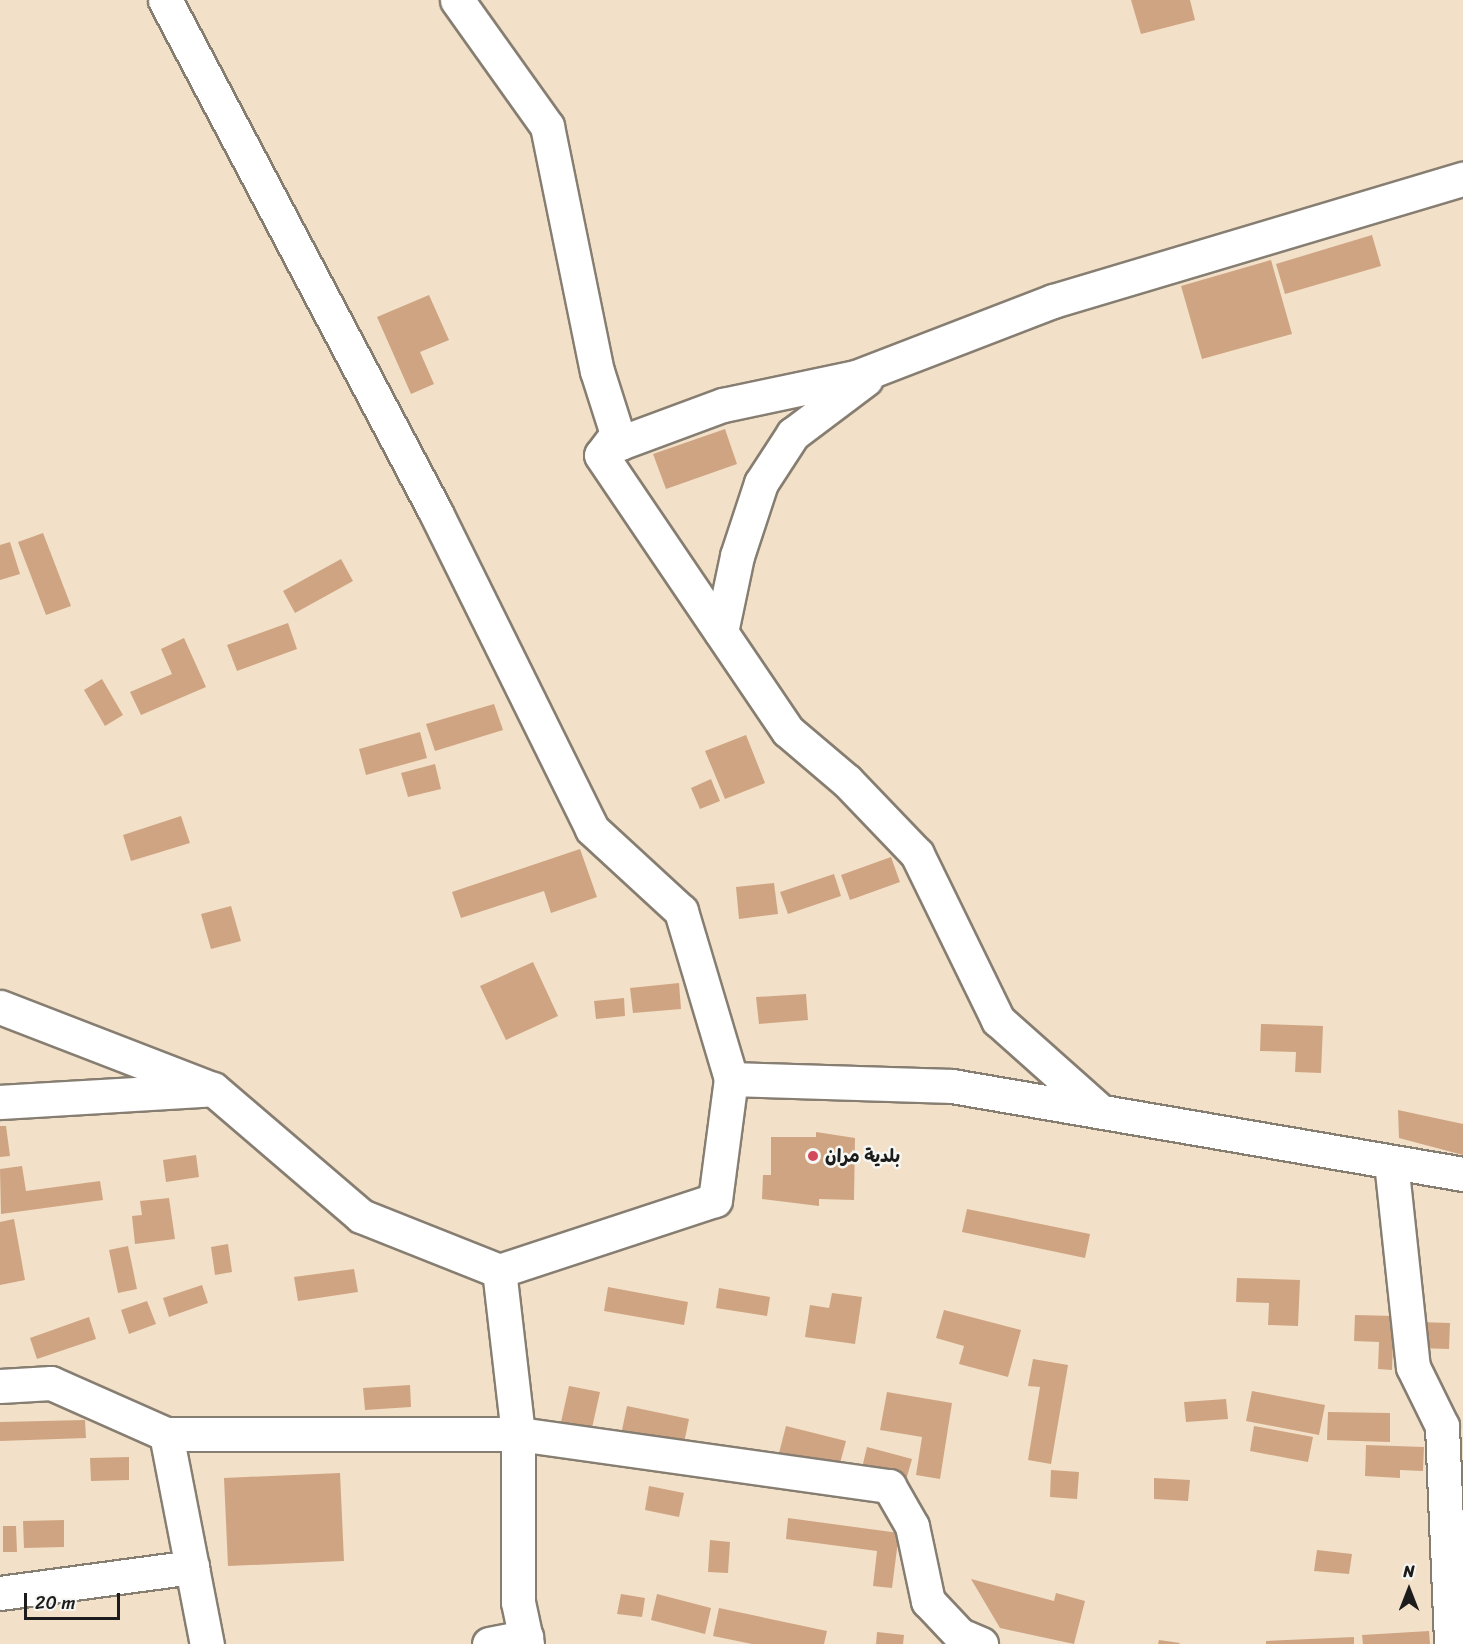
<!DOCTYPE html>
<meta charset="utf-8">
<style>
body{margin:0}
#map{position:relative;width:1463px;height:1644px;overflow:hidden;background:#f2e1c8;font-family:Sriracha,"Playpen Sans Arabic",sans-serif}
div>[style]{position:absolute}
.building>*{inset:0;background:#cfa482}
.roads{filter:drop-shadow(2px 0 #877e72) drop-shadow(-2px 0 #877e72) drop-shadow(0 2px #877e72) drop-shadow(0 -2px #877e72)}
.street>*{height:33px;margin:-16.5px;padding:0 16.5px;transform-origin:16.5px;border-radius:16.5px;background:#fff}
.dots>*{width:16px;height:16px;translate:-50% -50%;box-sizing:border-box;border:3px solid #f6f6f2;border-radius:50%}
span{translate:-50% -50%;white-space:nowrap;text-align:center;line-height:1.15;-webkit-text-stroke:5px #f6f6f2;paint-order:stroke}
.poi-label{font-size:18px;color:#1c1c1c;font-weight:700}
.left{translate:0 -50%;text-align:left}
.north{position:absolute;left:1379px;top:1560px;width:60px;height:60px;-webkit-text-stroke:4px #f6f6f2;paint-order:stroke;rotate:0deg;font-size:16px;font-weight:700;line-height:24px;text-align:center;color:#1c1c1c}
.north::after{content:'';display:block;margin:auto;width:21px;height:27px;background:#1c1c1c;clip-path:polygon(50% 0,100% 100%,50% 72%,0 100%)}
.scale{position:absolute;left:24px;top:1593px;width:96px;height:27px;box-sizing:border-box;border:3px solid #1c1c1c;border-top:0;padding-left:8px;font-size:18px;line-height:21px;white-space:nowrap;color:#1c1c1c;-webkit-text-stroke:4px #f6f6f2;paint-order:stroke}
</style>
<div id="map">
<div class="building">
<div style="clip-path:polygon(1131px 0,1190px 0,1195px 20px,1141px 34px)"></div>
<div style="clip-path:polygon(1372px 235px,1381px 266px,1285px 294px,1276px 264px)"></div>
<div style="clip-path:polygon(1271px 260px,1292px 334px,1202px 359px,1181px 286px)"></div>
<div style="clip-path:polygon(429px 295px,449px 340px,420px 352px,434px 384px,411px 394px,377px 317px)"></div>
<div style="clip-path:polygon(725px 429px,737px 464px,666px 489px,653px 454px)"></div>
<div style="clip-path:polygon(43px 533px,71px 606px,46px 615px,18px 542px)"></div>
<div style="clip-path:polygon(10px 542px,20px 574px,0 580px,0 545px)"></div>
<div style="clip-path:polygon(341px 559px,353px 581px,295px 613px,283px 591px)"></div>
<div style="clip-path:polygon(288px 623px,297px 649px,237px 671px,227px 645px)"></div>
<div style="clip-path:polygon(184px 638px,206px 687px,141px 715px,130px 692px,172px 674px,161px 649px)"></div>
<div style="clip-path:polygon(102px 679px,123px 715px,105px 726px,84px 690px)"></div>
<div style="clip-path:polygon(494px 704px,503px 730px,435px 751px,426px 724px)"></div>
<div style="clip-path:polygon(420px 732px,427px 758px,366px 775px,359px 749px)"></div>
<div style="clip-path:polygon(746px 735px,765px 783px,725px 799px,705px 751px)"></div>
<div style="clip-path:polygon(435px 764px,441px 789px,408px 797px,401px 773px)"></div>
<div style="clip-path:polygon(711px 779px,720px 801px,700px 809px,691px 788px)"></div>
<div style="clip-path:polygon(181px 816px,190px 843px,131px 861px,123px 835px)"></div>
<div style="clip-path:polygon(580px 849px,597px 897px,551px 913px,544px 891px,461px 918px,452px 892px)"></div>
<div style="clip-path:polygon(891px 857px,900px 882px,850px 900px,841px 875px)"></div>
<div style="clip-path:polygon(834px 874px,841px 896px,788px 914px,780px 892px)"></div>
<div style="clip-path:polygon(774px 883px,778px 914px,739px 919px,736px 887px)"></div>
<div style="clip-path:polygon(231px 906px,241px 941px,211px 949px,201px 914px)"></div>
<div style="clip-path:polygon(533px 962px,558px 1016px,506px 1040px,480px 986px)"></div>
<div style="clip-path:polygon(679px 983px,681px 1009px,633px 1013px,630px 988px)"></div>
<div style="clip-path:polygon(806px 994px,808px 1020px,759px 1024px,756px 997px)"></div>
<div style="clip-path:polygon(624px 998px,625px 1016px,596px 1019px,594px 1001px)"></div>
<div style="clip-path:polygon(1261px 1024px,1323px 1026px,1321px 1073px,1295px 1072px,1296px 1052px,1260px 1051px)"></div>
<div style="clip-path:polygon(1398px 1110px,1463px 1124px,1463px 1155px,1399px 1138px)"></div>
<div style="clip-path:polygon(0 1126px,6px 1126px,10px 1156px,0 1157px)"></div>
<div style="clip-path:polygon(816px 1132px,855px 1138px,854px 1200px,819px 1199px,819px 1206px,762px 1199px,763px 1175px,771px 1175px,771px 1137px,816px 1137px)"></div>
<div style="clip-path:polygon(196px 1155px,199px 1177px,166px 1182px,163px 1160px)"></div>
<div style="clip-path:polygon(22px 1166px,26px 1191px,100px 1181px,103px 1200px,1px 1214px,0 1169px)"></div>
<div style="clip-path:polygon(169px 1198px,175px 1239px,135px 1244px,132px 1216px,142px 1215px,140px 1201px)"></div>
<div style="clip-path:polygon(967px 1209px,1090px 1234px,1085px 1258px,962px 1232px)"></div>
<div style="clip-path:polygon(14px 1219px,25px 1280px,0 1285px,0 1222px)"></div>
<div style="clip-path:polygon(228px 1244px,232px 1272px,215px 1275px,211px 1247px)"></div>
<div style="clip-path:polygon(128px 1246px,137px 1289px,118px 1293px,109px 1250px)"></div>
<div style="clip-path:polygon(354px 1269px,358px 1292px,298px 1301px,294px 1277px)"></div>
<div style="clip-path:polygon(1237px 1278px,1300px 1280px,1298px 1326px,1268px 1325px,1269px 1303px,1236px 1302px)"></div>
<div style="clip-path:polygon(202px 1285px,208px 1303px,169px 1317px,163px 1298px)"></div>
<div style="clip-path:polygon(608px 1287px,688px 1302px,684px 1325px,604px 1311px)"></div>
<div style="clip-path:polygon(719px 1288px,770px 1297px,767px 1316px,716px 1308px)"></div>
<div style="clip-path:polygon(832px 1293px,862px 1297px,855px 1344px,805px 1337px,810px 1305px,829px 1308px)"></div>
<div style="clip-path:polygon(147px 1301px,156px 1324px,129px 1334px,121px 1310px)"></div>
<div style="clip-path:polygon(944px 1310px,1021px 1330px,1008px 1377px,959px 1364px,964px 1346px,936px 1338px)"></div>
<div style="clip-path:polygon(1355px 1315px,1394px 1316px,1392px 1370px,1378px 1369px,1379px 1342px,1354px 1341px)"></div>
<div style="clip-path:polygon(89px 1317px,96px 1339px,37px 1359px,30px 1338px)"></div>
<div style="clip-path:polygon(1418px 1322px,1450px 1323px,1449px 1349px,1417px 1348px)"></div>
<div style="clip-path:polygon(1033px 1359px,1068px 1365px,1051px 1464px,1028px 1460px,1040px 1387px,1028px 1386px)"></div>
<div style="clip-path:polygon(410px 1385px,411px 1407px,365px 1410px,363px 1388px)"></div>
<div style="clip-path:polygon(569px 1386px,600px 1392px,592px 1428px,561px 1422px)"></div>
<div style="clip-path:polygon(1252px 1391px,1325px 1405px,1319px 1435px,1246px 1421px)"></div>
<div style="clip-path:polygon(887px 1392px,952px 1403px,940px 1479px,916px 1475px,922px 1437px,880px 1430px)"></div>
<div style="clip-path:polygon(1226px 1399px,1228px 1419px,1186px 1422px,1184px 1402px)"></div>
<div style="clip-path:polygon(627px 1406px,689px 1419px,683px 1448px,621px 1435px)"></div>
<div style="clip-path:polygon(1328px 1412px,1390px 1413px,1390px 1442px,1327px 1440px)"></div>
<div style="clip-path:polygon(85px 1420px,86px 1438px,0 1441px,0 1422px)"></div>
<div style="clip-path:polygon(786px 1426px,846px 1441px,839px 1467px,779px 1453px)"></div>
<div style="clip-path:polygon(1254px 1426px,1313px 1437px,1308px 1462px,1250px 1451px)"></div>
<div style="clip-path:polygon(1366px 1445px,1424px 1447px,1423px 1471px,1400px 1470px,1400px 1478px,1365px 1476px)"></div>
<div style="clip-path:polygon(867px 1447px,912px 1459px,906px 1480px,862px 1468px)"></div>
<div style="clip-path:polygon(129px 1457px,129px 1480px,91px 1481px,90px 1458px)"></div>
<div style="clip-path:polygon(1051px 1470px,1079px 1472px,1077px 1499px,1050px 1497px)"></div>
<div style="clip-path:polygon(340px 1473px,344px 1561px,228px 1566px,224px 1478px)"></div>
<div style="clip-path:polygon(1154px 1478px,1190px 1480px,1188px 1501px,1154px 1499px)"></div>
<div style="clip-path:polygon(649px 1486px,684px 1493px,679px 1517px,645px 1510px)"></div>
<div style="clip-path:polygon(788px 1518px,899px 1533px,892px 1588px,873px 1586px,877px 1551px,786px 1539px)"></div>
<div style="clip-path:polygon(64px 1520px,64px 1547px,24px 1548px,23px 1521px)"></div>
<div style="clip-path:polygon(3px 1526px,16px 1526px,17px 1552px,3px 1552px)"></div>
<div style="clip-path:polygon(710px 1540px,730px 1542px,728px 1573px,708px 1572px)"></div>
<div style="clip-path:polygon(1317px 1550px,1352px 1554px,1349px 1574px,1314px 1571px)"></div>
<div style="clip-path:polygon(971px 1579px,1054px 1601px,1056px 1593px,1085px 1601px,1074px 1644px,1000px 1628px)"></div>
<div style="clip-path:polygon(621px 1594px,645px 1598px,642px 1617px,617px 1614px)"></div>
<div style="clip-path:polygon(657px 1594px,711px 1608px,705px 1634px,651px 1620px)"></div>
<div style="clip-path:polygon(719px 1608px,827px 1631px,824px 1644px,752px 1644px,713px 1636px)"></div>
<div style="clip-path:polygon(1429px 1631px,1430px 1644px,1363px 1644px,1362px 1635px)"></div>
<div style="clip-path:polygon(877px 1632px,904px 1635px,903px 1644px,876px 1644px)"></div>
<div style="clip-path:polygon(1354px 1637px,1354px 1644px,1266px 1644px,1266px 1641px)"></div>
<div style="clip-path:polygon(1159px 1640px,1180px 1643px,1179px 1644px,1158px 1644px)"></div>
</div>
<div class="roads">
<div class="street">
<div style="left:165px;top:0;width:580px;rotate:62.15deg"></div>
<div style="left:436px;top:513px;width:352px;rotate:63.7deg"></div>
<div style="left:592px;top:829px;width:121px;rotate:42.7deg"></div>
<div style="left:681px;top:911px;width:175px;rotate:73.4deg"></div>
<div style="left:457px;top:0;width:155px;rotate:54.5deg"></div>
<div style="left:547px;top:126px;width:250px;rotate:78.5deg"></div>
<div style="left:597px;top:371px;width:76px;rotate:72.3deg"></div>
<div style="left:620px;top:443px;width:110px;rotate:-20.3deg"></div>
<div style="left:723px;top:405px;width:136px;rotate:-11.9deg"></div>
<div style="left:856px;top:377px;width:211px;rotate:-21.1deg"></div>
<div style="left:1053px;top:301px;width:428px;rotate:-16.6deg"></div>
<div style="left:617px;top:434px;width:26px;rotate:127deg"></div>
<div style="left:601px;top:455px;width:333px;rotate:55.9deg"></div>
<div style="left:788px;top:731px;width:77px;rotate:40.3deg"></div>
<div style="left:847px;top:781px;width:101px;rotate:46.2deg"></div>
<div style="left:917px;top:854px;width:185px;rotate:64deg"></div>
<div style="left:998px;top:1020px;width:137px;rotate:41.7deg"></div>
<div style="left:721px;top:632px;width:78px;rotate:-78.1deg"></div>
<div style="left:737px;top:556px;width:77px;rotate:-71.8deg"></div>
<div style="left:761px;top:483px;width:59px;rotate:-56.9deg"></div>
<div style="left:793px;top:434px;width:91px;rotate:-37deg"></div>
<div style="left:0;top:1007px;width:228px;rotate:21.1deg"></div>
<div style="left:213px;top:1089px;width:195px;rotate:40.6deg"></div>
<div style="left:361px;top:1216px;width:149px;rotate:21.7deg"></div>
<div style="left:0;top:1102px;width:205px;rotate:-3.4deg"></div>
<div style="left:1391px;top:1162px;width:206px;rotate:83.9deg"></div>
<div style="left:1413px;top:1367px;width:66px;rotate:63.8deg"></div>
<div style="left:1442px;top:1426px;width:218px;rotate:87.6deg"></div>
<div style="left:0;top:1386px;width:51px;rotate:-3.4deg"></div>
<div style="left:51px;top:1383px;width:126px;rotate:23.9deg"></div>
<div style="left:166px;top:1434px;width:352px"></div>
<div style="left:518px;top:1434px;width:375px;rotate:8deg"></div>
<div style="left:889px;top:1486px;width:46px;rotate:60.1deg"></div>
<div style="left:912px;top:1526px;width:77px;rotate:78deg"></div>
<div style="left:928px;top:1601px;width:47px;rotate:46.7deg"></div>
<div style="left:960px;top:1635px;width:23px;rotate:23deg"></div>
<div style="left:166px;top:1434px;width:214px;rotate:79deg"></div>
<div style="left:0;top:1593px;width:194px;rotate:-7.7deg"></div>
<div style="left:489px;top:1644px;width:38px;rotate:-11deg"></div>
<div style="left:527px;top:1644px;width:43px;rotate:-102.1deg"></div>
<div style="left:518px;top:1602px;width:168px;rotate:-90deg"></div>
<div style="left:518px;top:1434px;width:164px;rotate:-96.6deg"></div>
<div style="left:499px;top:1271px;width:227px;rotate:-18.2deg"></div>
<div style="left:715px;top:1200px;width:122px;rotate:-82.5deg"></div>
<div style="left:731px;top:1079px;width:221px;rotate:1.8deg"></div>
<div style="left:952px;top:1086px;width:519px;rotate:9.77deg"></div>
</div>
</div>
<div class="dots">
<div style="left:813px;top:1156px;background:#d1495b"></div>
</div>
<div class="poi-label">
<span class="left" style="left:825px;top:1156px">بلدية مران</span>
</div>
<div class="north">N</div>
<div class="scale">20 m</div>
</div>
